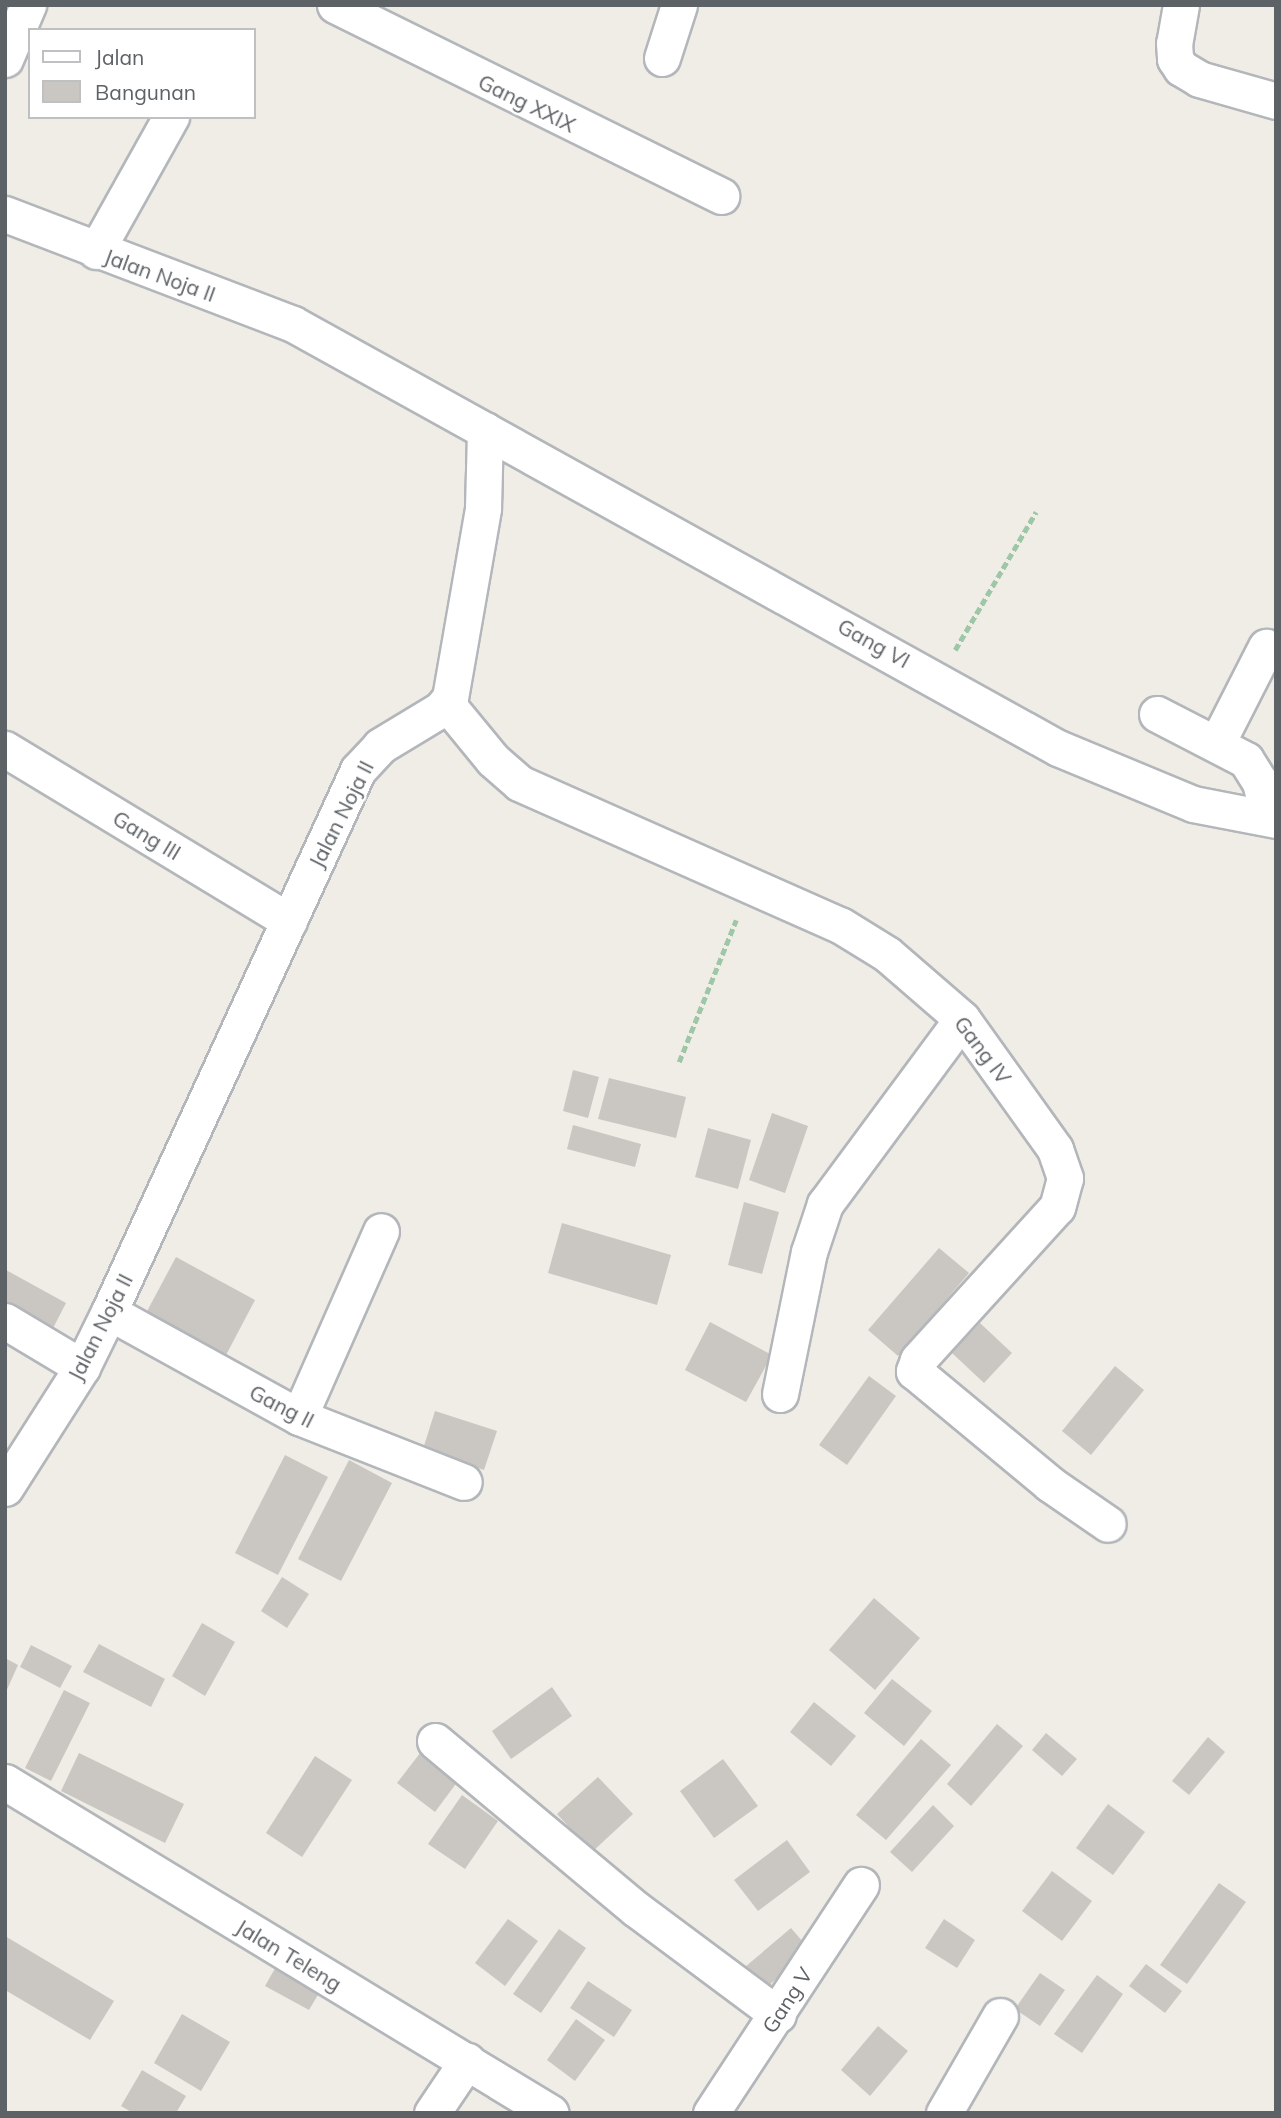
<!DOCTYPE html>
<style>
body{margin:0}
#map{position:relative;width:1281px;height:2118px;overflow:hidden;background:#efede6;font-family:Mulish,sans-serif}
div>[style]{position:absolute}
.building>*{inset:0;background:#cac7c3}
.path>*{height:4.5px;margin-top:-2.25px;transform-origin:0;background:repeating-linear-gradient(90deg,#9dc7a6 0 7px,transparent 0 10.5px)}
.roads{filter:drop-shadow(2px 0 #b3b6ba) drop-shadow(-2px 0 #b3b6ba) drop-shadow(0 2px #b3b6ba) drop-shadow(0 -2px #b3b6ba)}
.minor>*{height:35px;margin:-17.5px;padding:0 17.5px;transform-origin:17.5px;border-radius:17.5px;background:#fff}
span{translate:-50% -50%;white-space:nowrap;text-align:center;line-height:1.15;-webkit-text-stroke:5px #fff;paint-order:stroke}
.street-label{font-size:21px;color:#5d6266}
.frame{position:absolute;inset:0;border:7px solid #5d6266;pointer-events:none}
.legend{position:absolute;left:28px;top:28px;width:228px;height:91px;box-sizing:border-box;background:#fff;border:2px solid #bec0c2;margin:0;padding:9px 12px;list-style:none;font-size:21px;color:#5d6266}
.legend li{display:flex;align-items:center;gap:14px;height:35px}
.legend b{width:35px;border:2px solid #bec0c2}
</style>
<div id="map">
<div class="building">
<div style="clip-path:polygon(573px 1070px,599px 1077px,588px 1118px,563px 1111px)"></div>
<div style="clip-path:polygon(609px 1078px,686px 1097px,676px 1138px,598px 1119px)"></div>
<div style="clip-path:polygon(772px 1113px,808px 1126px,785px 1193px,749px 1180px)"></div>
<div style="clip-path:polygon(573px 1125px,641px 1144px,635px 1167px,567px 1149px)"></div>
<div style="clip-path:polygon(708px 1128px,751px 1140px,738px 1189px,695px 1177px)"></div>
<div style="clip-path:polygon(744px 1202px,779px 1212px,762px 1274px,728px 1265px)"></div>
<div style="clip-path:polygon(562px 1223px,671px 1255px,657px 1305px,548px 1273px)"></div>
<div style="clip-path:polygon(939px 1248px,969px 1273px,898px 1356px,868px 1330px)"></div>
<div style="clip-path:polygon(176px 1257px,255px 1300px,225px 1357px,145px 1315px)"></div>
<div style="clip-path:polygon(6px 1270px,66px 1303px,50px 1334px,5px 1309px)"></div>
<div style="clip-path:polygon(710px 1322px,772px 1355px,746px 1402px,685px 1370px)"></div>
<div style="clip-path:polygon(980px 1323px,1012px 1353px,984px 1383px,952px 1353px)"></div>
<div style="clip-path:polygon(1115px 1366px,1144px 1390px,1091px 1455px,1062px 1431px)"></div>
<div style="clip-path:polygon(869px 1376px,896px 1396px,847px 1465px,819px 1445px)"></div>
<div style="clip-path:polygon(435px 1411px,497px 1431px,484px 1470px,423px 1449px)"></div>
<div style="clip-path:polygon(285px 1455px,328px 1477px,278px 1575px,235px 1553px)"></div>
<div style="clip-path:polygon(349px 1460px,392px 1483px,341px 1581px,298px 1559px)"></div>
<div style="clip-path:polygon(282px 1577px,309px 1594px,287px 1628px,261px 1611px)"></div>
<div style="clip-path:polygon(874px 1598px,920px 1638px,875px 1690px,829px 1650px)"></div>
<div style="clip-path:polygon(202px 1623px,235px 1642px,205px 1696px,172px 1676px)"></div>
<div style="clip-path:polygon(99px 1644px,165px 1679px,151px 1707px,83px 1672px)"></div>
<div style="clip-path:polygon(31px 1645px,72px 1666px,60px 1688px,20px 1667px)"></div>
<div style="clip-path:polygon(5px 1658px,18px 1665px,5px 1694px)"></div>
<div style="clip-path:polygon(892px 1679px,932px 1711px,904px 1746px,864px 1713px)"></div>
<div style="clip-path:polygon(552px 1687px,572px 1716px,511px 1759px,492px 1731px)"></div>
<div style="clip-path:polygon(64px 1690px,90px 1703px,51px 1781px,25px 1768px)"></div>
<div style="clip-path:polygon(814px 1702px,856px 1736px,831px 1766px,790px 1732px)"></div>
<div style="clip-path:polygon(997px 1724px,1023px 1746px,971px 1806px,947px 1784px)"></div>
<div style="clip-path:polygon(1046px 1733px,1077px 1759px,1062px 1776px,1032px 1750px)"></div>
<div style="clip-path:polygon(1208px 1737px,1225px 1752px,1189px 1795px,1172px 1781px)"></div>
<div style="clip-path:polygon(921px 1739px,951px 1765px,886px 1840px,856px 1815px)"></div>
<div style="clip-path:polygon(424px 1748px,461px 1777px,435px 1812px,397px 1783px)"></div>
<div style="clip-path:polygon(79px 1753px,184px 1804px,165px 1843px,61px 1791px)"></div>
<div style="clip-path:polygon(315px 1756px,352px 1780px,302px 1857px,266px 1833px)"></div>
<div style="clip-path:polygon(723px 1759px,758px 1806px,714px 1838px,680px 1791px)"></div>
<div style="clip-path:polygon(598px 1777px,633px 1814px,592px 1852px,557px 1814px)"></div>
<div style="clip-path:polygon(462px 1795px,498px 1821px,465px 1869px,428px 1844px)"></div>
<div style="clip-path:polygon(1108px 1804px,1145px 1832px,1113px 1875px,1076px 1848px)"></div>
<div style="clip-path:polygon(933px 1805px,954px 1826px,912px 1872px,890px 1852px)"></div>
<div style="clip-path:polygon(787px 1840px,810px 1872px,758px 1911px,734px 1880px)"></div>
<div style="clip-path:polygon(1052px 1871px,1092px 1901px,1062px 1941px,1022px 1911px)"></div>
<div style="clip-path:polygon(1219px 1883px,1246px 1902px,1187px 1984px,1160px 1965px)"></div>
<div style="clip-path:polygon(508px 1919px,538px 1941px,505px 1986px,475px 1963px)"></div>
<div style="clip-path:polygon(944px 1919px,975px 1940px,957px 1968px,925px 1948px)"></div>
<div style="clip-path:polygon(791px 1928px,809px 1949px,765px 1989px,745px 1967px)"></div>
<div style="clip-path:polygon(559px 1929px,586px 1948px,541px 2013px,513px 1994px)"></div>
<div style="clip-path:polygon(5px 1936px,114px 2001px,90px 2040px,5px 1990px)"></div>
<div style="clip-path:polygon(278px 1963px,322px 1988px,309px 2010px,265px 1986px)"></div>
<div style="clip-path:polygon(1146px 1964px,1182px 1991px,1165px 2013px,1129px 1986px)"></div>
<div style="clip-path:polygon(1040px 1973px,1065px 1990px,1040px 2026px,1015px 2009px)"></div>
<div style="clip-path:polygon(1097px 1975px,1123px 1994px,1082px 2053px,1054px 2034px)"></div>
<div style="clip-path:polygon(588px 1981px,632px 2010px,614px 2037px,570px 2008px)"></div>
<div style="clip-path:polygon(182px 2014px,230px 2042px,201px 2091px,154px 2063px)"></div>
<div style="clip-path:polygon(576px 2019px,605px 2040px,575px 2081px,547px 2060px)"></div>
<div style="clip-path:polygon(878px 2026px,908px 2051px,870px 2096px,841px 2070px)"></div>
<div style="clip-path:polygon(142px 2070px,186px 2096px,176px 2113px,133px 2113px,121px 2106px)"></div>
</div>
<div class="path">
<div style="left:955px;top:650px;width:160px;rotate:-59.6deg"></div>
<div style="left:679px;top:1062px;width:153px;rotate:-68.1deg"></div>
</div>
<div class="roads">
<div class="minor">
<div style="left:335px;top:5px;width:431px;rotate:26.3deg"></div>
<div style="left:1181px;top:5px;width:39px;rotate:100deg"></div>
<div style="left:1174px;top:43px;width:16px;rotate:86deg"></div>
<div style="left:1175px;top:59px;width:11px;rotate:56deg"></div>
<div style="left:1181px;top:68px;width:21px;rotate:31deg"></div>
<div style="left:1199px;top:79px;width:80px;rotate:15.9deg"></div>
<div style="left:662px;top:58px;width:56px;rotate:-72.2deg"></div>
<div style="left:5px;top:59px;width:59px;rotate:-66.9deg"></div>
<div style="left:5px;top:214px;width:308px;rotate:20.9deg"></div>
<div style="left:293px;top:324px;width:875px;rotate:29deg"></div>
<div style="left:1058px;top:748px;width:146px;rotate:22.5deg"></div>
<div style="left:1193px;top:804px;width:85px;rotate:10.9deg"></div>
<div style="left:96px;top:251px;width:154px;rotate:-60.8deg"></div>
<div style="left:447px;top:704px;width:72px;rotate:50.6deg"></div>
<div style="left:493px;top:760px;width:35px;rotate:41deg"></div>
<div style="left:519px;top:783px;width:351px;rotate:23.9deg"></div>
<div style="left:840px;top:925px;width:55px;rotate:31.7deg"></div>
<div style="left:887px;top:954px;width:99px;rotate:40.9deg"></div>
<div style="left:962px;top:1019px;width:160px;rotate:54.4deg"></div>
<div style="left:1055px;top:1149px;width:31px;rotate:71deg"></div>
<div style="left:1065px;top:1178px;width:30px;rotate:105deg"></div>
<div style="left:1057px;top:1207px;width:207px;rotate:132.3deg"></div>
<div style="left:918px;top:1360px;width:12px;rotate:110deg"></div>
<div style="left:914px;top:1371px;width:177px;rotate:39.7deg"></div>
<div style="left:1050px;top:1484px;width:70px;rotate:34.6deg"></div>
<div style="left:1157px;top:714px;width:100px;rotate:27.3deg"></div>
<div style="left:1246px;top:760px;width:26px;rotate:58deg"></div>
<div style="left:1260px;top:782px;width:36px;rotate:76deg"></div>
<div style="left:1217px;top:743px;width:108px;rotate:-63deg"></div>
<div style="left:5px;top:749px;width:332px;rotate:31.2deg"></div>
<div style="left:109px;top:1312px;width:217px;rotate:28.9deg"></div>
<div style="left:299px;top:1417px;width:177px;rotate:21.5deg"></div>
<div style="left:5px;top:1321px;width:90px;rotate:30.9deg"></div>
<div style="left:780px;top:1394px;width:145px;rotate:-78.5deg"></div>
<div style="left:809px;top:1252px;width:51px;rotate:-71.6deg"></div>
<div style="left:825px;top:1204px;width:230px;rotate:-53.5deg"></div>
<div style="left:299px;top:1417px;width:203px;rotate:-66.2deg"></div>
<div style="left:5px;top:1488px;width:143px;rotate:-57.5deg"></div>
<div style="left:82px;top:1367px;width:61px;rotate:-63.9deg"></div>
<div style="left:109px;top:1312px;width:596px;rotate:-65.33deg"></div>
<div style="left:358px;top:770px;width:33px;rotate:-47deg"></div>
<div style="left:380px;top:746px;width:71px;rotate:-31.2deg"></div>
<div style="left:441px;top:709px;width:14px;rotate:-51deg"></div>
<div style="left:450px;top:698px;width:193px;rotate:-80.1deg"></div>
<div style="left:483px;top:508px;width:78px;rotate:-88.5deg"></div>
<div style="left:435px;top:1741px;width:262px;rotate:39.9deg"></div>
<div style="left:636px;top:1909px;width:177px;rotate:36.7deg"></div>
<div style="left:5px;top:1782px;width:638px;rotate:31.23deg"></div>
<div style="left:432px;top:2113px;width:63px;rotate:-56.1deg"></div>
<div style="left:711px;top:2113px;width:273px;rotate:-56.7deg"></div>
<div style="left:944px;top:2113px;width:112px;rotate:-60deg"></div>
</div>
</div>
<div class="street-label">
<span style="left:527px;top:103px;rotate:26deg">Gang XXIX</span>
<span style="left:160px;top:275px;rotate:20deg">Jalan Noja II</span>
<span style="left:874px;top:643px;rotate:29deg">Gang VI</span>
<span style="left:341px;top:814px;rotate:-63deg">Jalan Noja II</span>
<span style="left:147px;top:835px;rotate:31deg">Gang III</span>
<span style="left:983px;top:1050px;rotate:53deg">Gang IV</span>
<span style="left:100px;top:1327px;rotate:-63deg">Jalan Noja II</span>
<span style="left:282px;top:1406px;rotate:27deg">Gang II</span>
<span style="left:289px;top:1955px;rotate:31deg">Jalan Teleng</span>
<span style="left:787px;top:2000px;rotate:-57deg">Gang V</span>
</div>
<div class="frame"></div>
<ul class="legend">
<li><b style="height:9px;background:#fff"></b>Jalan</li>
<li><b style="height:19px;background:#cac7c3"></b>Bangunan</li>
</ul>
</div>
